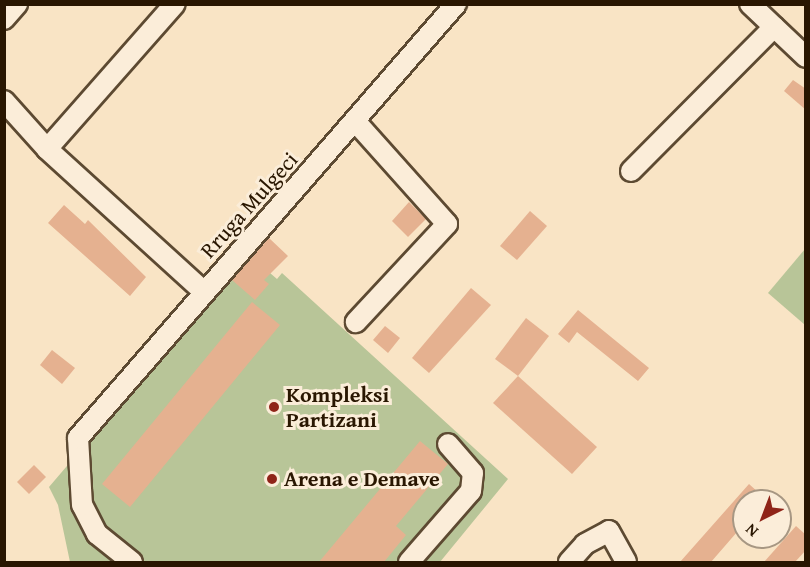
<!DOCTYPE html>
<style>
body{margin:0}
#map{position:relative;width:810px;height:567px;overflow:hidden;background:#f9e4c5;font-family:"Gentium Book Plus",serif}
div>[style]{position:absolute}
.green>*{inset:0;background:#b8c598}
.building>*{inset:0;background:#e5b190}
.roads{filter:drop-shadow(2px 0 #5d4a32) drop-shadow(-2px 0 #5d4a32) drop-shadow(0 2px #5d4a32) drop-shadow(0 -2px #5d4a32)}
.minor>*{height:20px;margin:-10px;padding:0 10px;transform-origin:10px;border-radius:10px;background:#fbedd9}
.dots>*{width:16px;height:16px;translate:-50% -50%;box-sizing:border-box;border:3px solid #fbedd9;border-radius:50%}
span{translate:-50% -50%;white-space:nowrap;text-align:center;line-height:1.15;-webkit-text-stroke:6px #fbedd9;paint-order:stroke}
.street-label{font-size:22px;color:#291601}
.poi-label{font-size:22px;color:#291601;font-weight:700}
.left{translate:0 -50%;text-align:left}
.frame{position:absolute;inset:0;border:6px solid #291601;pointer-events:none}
.north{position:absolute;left:732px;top:489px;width:60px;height:60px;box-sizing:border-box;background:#fbedd9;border:2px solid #a79783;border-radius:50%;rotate:222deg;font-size:16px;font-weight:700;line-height:24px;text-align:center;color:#291601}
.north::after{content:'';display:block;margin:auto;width:21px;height:27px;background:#8f2418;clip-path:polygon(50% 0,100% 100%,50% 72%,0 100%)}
</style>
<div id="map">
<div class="green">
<div style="clip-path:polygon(805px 249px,805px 325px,768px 293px)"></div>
<div style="clip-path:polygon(248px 254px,277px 279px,282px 273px,508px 479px,440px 562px,70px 562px,58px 505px,49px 487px)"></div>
</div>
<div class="building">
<div style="clip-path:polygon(793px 80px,806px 89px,806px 110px,784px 91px)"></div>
<div style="clip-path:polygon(409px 202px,426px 219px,408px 237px,392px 221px)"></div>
<div style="clip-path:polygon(64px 205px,85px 224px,88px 220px,146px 277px,130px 296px,48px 223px)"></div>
<div style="clip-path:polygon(530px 211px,547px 226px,517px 260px,500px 246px)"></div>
<div style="clip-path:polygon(269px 238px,288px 256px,264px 280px,269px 284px,255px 300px,232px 280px)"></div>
<div style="clip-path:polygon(471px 288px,491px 305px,429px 373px,412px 358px)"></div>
<div style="clip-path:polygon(252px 302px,280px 325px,130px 507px,102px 484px)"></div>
<div style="clip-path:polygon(578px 310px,649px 368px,638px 381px,577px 332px,569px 343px,558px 334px)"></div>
<div style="clip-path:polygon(526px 318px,549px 336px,518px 376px,495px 359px)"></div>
<div style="clip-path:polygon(385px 326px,400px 338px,388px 353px,373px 340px)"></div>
<div style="clip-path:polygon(52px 350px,75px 368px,62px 384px,40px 365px)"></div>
<div style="clip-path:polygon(518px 376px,597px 447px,572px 474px,493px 403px)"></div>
<div style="clip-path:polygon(420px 441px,448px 464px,396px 526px,406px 535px,384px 562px,319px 562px)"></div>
<div style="clip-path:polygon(34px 465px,46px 477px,29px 494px,17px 482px)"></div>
<div style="clip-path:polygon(749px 484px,768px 501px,744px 501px,744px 524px,711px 562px,680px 562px)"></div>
<div style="clip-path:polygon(796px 526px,806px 535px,806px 550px,795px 562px,764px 562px)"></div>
</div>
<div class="roads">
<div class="minor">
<div style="left:750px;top:4px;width:77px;rotate:43.4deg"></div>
<div style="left:4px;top:19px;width:20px;rotate:-49deg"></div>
<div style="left:4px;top:101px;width:64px;rotate:48.1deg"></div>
<div style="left:47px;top:149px;width:211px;rotate:42.3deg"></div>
<div style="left:355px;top:121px;width:138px;rotate:48.2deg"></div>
<div style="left:447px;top:224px;width:134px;rotate:132.9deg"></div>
<div style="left:47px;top:149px;width:193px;rotate:-48.6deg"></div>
<div style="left:631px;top:171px;width:203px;rotate:-45.2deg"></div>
<div style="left:132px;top:562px;width:45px;rotate:-141.3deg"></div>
<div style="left:97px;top:534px;width:33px;rotate:-117deg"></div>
<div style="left:82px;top:505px;width:67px;rotate:-93.4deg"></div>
<div style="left:78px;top:438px;width:576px;rotate:-48.95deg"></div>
<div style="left:409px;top:562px;width:94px;rotate:-48.9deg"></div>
<div style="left:471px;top:491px;width:18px;rotate:-84deg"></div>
<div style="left:473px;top:473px;width:38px;rotate:-131deg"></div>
<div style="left:569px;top:562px;width:24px;rotate:-48deg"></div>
<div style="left:585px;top:544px;width:27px;rotate:-28deg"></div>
<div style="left:609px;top:531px;width:35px;rotate:61deg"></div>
</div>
</div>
<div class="dots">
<div style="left:274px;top:407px;background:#8f2418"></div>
<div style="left:272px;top:479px;background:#8f2418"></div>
</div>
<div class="street-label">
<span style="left:249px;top:205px;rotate:-48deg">Rruga Mulgeci</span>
</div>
<div class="poi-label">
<span class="left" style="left:286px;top:407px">Kompleksi<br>Partizani</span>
<span class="left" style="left:284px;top:479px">Arena e Demave</span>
</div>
<div class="frame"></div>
<div class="north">N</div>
</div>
